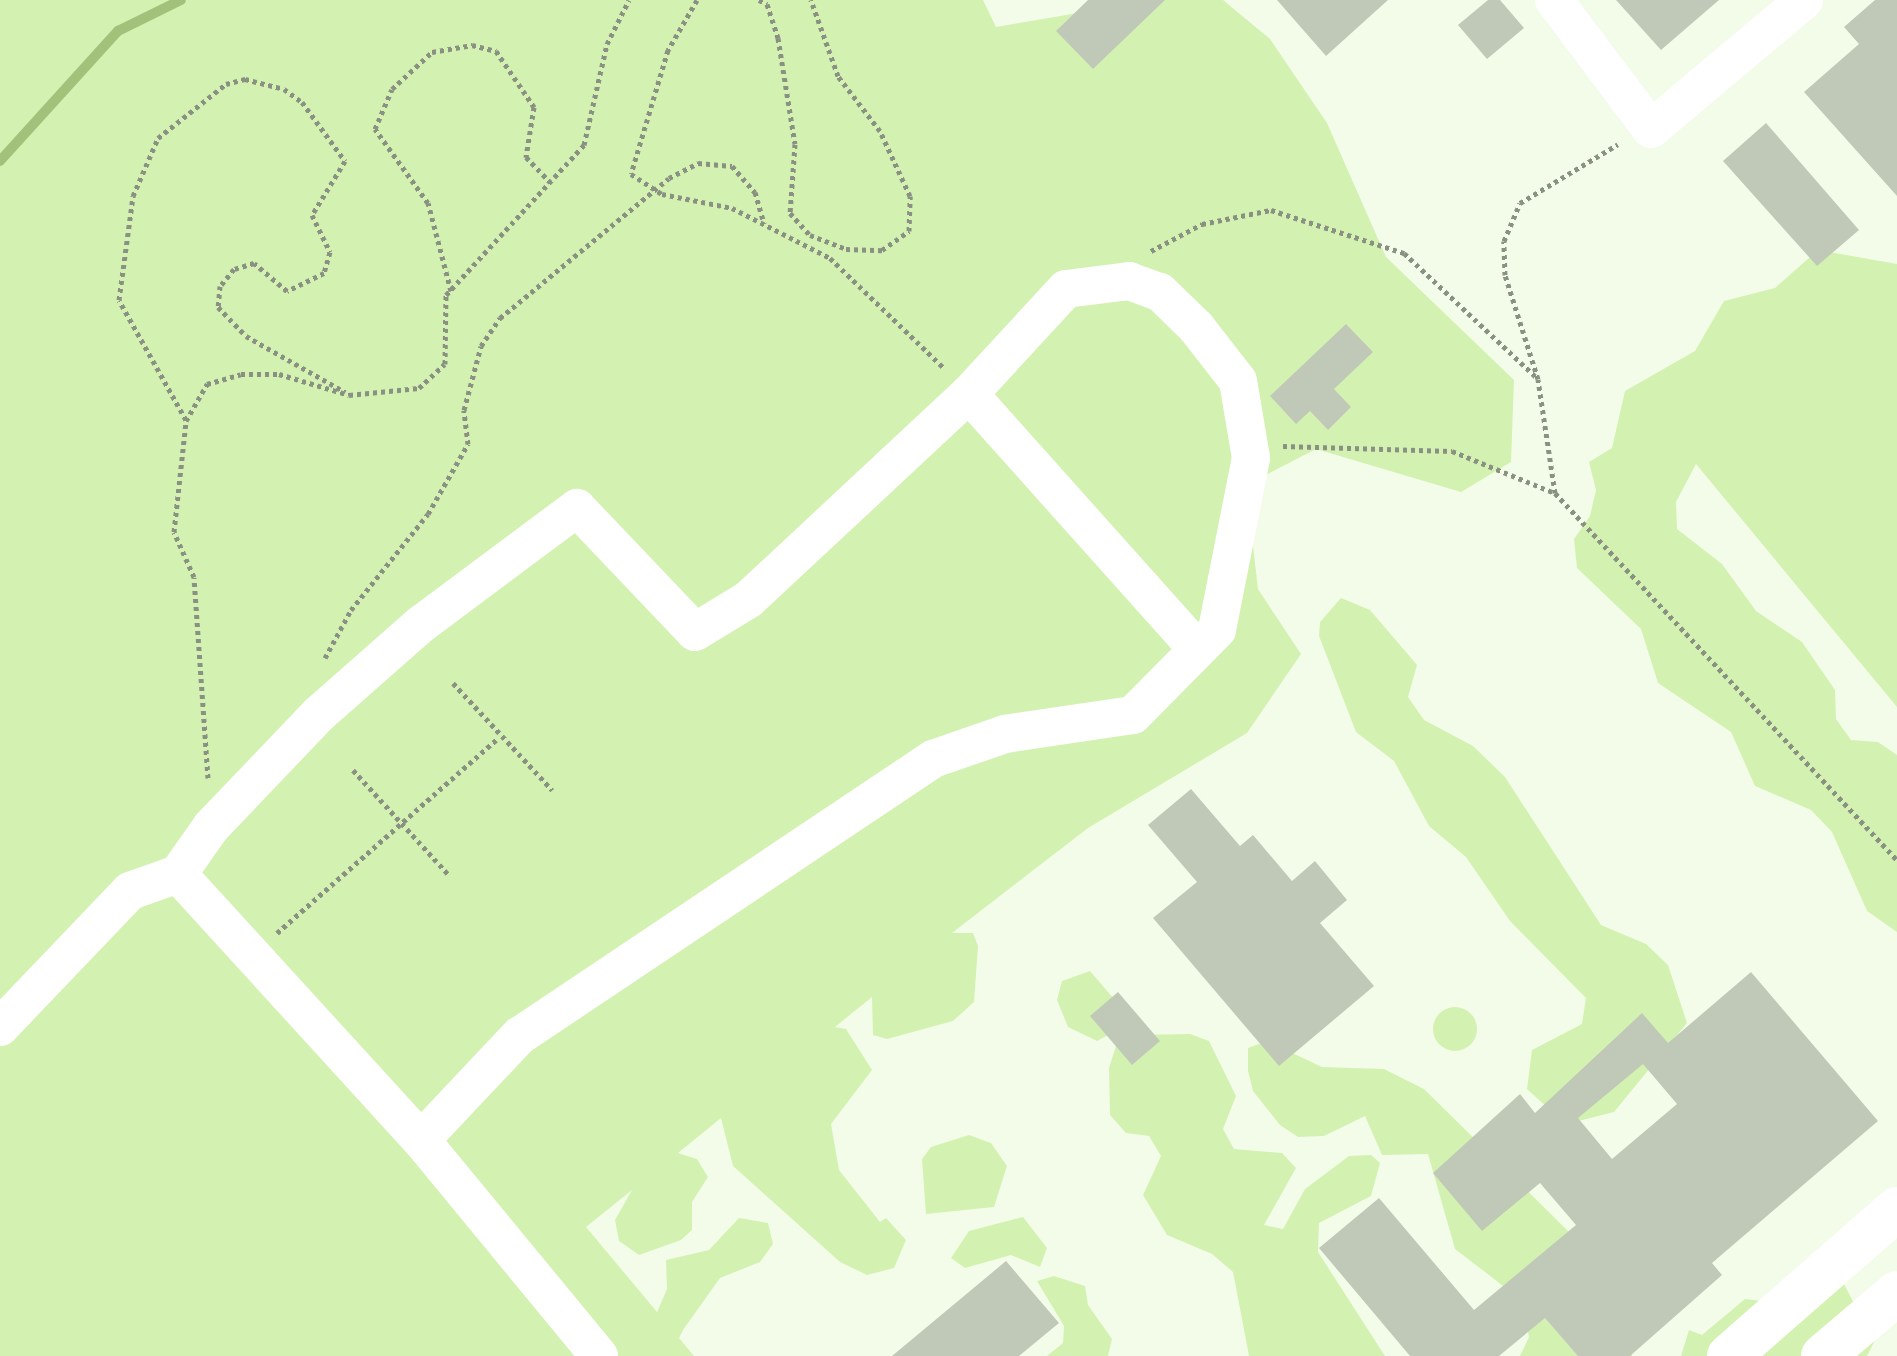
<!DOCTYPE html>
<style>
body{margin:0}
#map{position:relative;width:1897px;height:1356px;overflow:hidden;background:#f3fce9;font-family:Quicksand,sans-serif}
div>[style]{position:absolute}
.green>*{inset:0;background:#d3f2b1}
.round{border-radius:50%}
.stream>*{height:10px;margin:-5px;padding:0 5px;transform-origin:5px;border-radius:5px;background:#a2c27b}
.building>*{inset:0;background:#c0c9b7}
.path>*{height:5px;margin-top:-2.5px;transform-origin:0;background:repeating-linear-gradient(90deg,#8a9183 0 4px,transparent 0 8px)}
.street>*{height:38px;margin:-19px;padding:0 19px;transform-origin:19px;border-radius:19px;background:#fff}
.secondary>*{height:44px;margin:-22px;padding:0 22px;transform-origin:22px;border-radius:22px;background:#fff}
span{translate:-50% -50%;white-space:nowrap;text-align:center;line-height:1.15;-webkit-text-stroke:8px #fff;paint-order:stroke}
</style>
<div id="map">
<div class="green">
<div style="clip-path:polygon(0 0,983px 0,996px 27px,1155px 0,1223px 0,1270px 39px,1327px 123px,1386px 257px,1514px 380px,1511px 462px,1461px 492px,1316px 449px,1246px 485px,1258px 589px,1301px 654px,1247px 733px,1088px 828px,952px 933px,973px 933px,978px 946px,974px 1002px,953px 1021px,887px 1039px,873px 1035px,872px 997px,835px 1027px,846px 1029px,872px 1070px,831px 1124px,839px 1170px,880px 1222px,886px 1218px,906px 1240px,894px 1268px,867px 1275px,840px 1262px,733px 1166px,721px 1118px,678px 1153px,697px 1159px,708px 1177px,692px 1202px,692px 1230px,681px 1240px,639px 1255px,619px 1241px,615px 1220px,632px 1190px,586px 1227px,657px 1312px,667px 1289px,666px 1260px,709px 1250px,739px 1218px,768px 1223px,773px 1244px,760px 1262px,720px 1278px,683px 1330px,679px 1338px,694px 1356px,0 1356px)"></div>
<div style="clip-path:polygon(1818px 250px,1897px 264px,1897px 707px,1696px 464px,1676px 502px,1677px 529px,1722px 564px,1756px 611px,1802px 642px,1835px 690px,1836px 719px,1851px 740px,1878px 742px,1897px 755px,1897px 932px,1867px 911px,1832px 832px,1811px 810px,1755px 786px,1731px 732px,1658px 683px,1641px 629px,1577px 568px,1574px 539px,1590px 516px,1596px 490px,1589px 462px,1612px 448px,1625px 391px,1695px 351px,1724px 301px,1775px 288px)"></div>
<div style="clip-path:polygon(1341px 598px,1370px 610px,1417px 665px,1408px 697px,1424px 720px,1473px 746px,1505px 777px,1601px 925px,1646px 944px,1668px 965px,1687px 1023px,1614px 1112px,1555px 1127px,1549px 1109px,1527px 1089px,1532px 1050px,1582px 1024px,1586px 998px,1510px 921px,1466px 857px,1429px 826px,1394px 761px,1356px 732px,1319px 636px,1320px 622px)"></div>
<div style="clip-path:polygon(1090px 971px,1114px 999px,1110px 1034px,1097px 1041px,1068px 1027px,1057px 1000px,1062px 981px)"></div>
<div class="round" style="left:1433px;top:1007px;width:44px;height:44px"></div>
<div style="clip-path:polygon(1190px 1034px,1209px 1041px,1236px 1096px,1223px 1129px,1234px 1149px,1282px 1153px,1296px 1168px,1264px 1225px,1283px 1229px,1305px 1189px,1349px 1156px,1371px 1155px,1380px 1163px,1371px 1196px,1319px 1223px,1318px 1252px,1385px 1356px,1249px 1356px,1233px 1272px,1212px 1254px,1167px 1235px,1143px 1195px,1161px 1156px,1149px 1136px,1126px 1133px,1110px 1115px,1109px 1068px,1116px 1046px,1136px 1035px)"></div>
<div style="clip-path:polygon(1267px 1041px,1322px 1067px,1384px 1069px,1424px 1089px,1568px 1231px,1633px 1336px,1632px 1356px,1520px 1356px,1529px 1337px,1524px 1313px,1511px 1292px,1455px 1249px,1428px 1154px,1382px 1155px,1365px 1116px,1324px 1136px,1298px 1137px,1280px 1125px,1253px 1091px,1248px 1071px,1248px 1048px)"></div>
<div style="clip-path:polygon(969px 1135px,991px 1143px,1007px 1166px,994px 1207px,926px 1214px,922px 1159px,931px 1147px)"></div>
<div style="clip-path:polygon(1023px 1217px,1047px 1248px,1040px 1267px,1011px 1255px,965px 1268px,951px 1258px,969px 1231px)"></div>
<div style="clip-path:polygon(1054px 1276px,1085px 1286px,1088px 1305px,1112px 1339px,1108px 1356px,1047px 1356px,1063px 1343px,1064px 1326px,1037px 1281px)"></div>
<div style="clip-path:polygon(1844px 1284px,1874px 1342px,1867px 1356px,1681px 1356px,1689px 1330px,1702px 1335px,1745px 1299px,1786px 1304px)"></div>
</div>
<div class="stream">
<div style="left:0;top:161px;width:176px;rotate:-47.8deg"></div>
<div style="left:118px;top:31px;width:70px;rotate:-26.2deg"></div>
</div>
<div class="building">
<div style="clip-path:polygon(1088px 0,1165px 0,1093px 69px,1056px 31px)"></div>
<div style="clip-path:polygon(1277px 0,1388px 0,1326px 56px)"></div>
<div style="clip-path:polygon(1488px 0,1500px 0,1524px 28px,1487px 59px,1458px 25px)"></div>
<div style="clip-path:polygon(1616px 0,1719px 0,1661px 50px)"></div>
<div style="clip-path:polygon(1875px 0,1897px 0,1897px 196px,1804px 92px,1859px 44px,1844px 27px)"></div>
<div style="clip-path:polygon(1766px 123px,1859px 230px,1817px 266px,1723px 161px)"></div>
<div style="clip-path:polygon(1346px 324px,1373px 352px,1334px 389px,1351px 407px,1328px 430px,1310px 411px,1296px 424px,1270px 396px)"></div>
<div style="clip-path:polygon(1191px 789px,1240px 846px,1253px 835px,1292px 881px,1315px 861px,1347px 900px,1320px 923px,1374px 986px,1279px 1066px,1153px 918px,1197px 882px,1148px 825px)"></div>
<div style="clip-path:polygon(evenodd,1751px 972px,1878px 1121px,1712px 1263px,1722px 1275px,1630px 1356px,1578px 1356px,1545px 1318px,1499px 1356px,1410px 1356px,1319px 1248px,1379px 1198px,1474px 1310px,1576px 1225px,1540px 1183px,1482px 1231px,1433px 1173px,1520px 1094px,1535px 1113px,1642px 1013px,1668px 1043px,1751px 972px,1643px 1064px,1677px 1104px,1612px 1159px,1578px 1118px,1643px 1064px)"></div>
<div style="clip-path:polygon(1118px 992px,1160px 1041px,1132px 1065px,1090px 1016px)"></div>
<div style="clip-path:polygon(1006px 1261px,1059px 1323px,1019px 1356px,892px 1356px)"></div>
</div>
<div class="path">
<div style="left:697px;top:0;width:58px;rotate:120.1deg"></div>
<div style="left:668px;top:50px;width:129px;rotate:106.6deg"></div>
<div style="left:631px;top:174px;width:37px;rotate:33deg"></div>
<div style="left:662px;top:194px;width:71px;rotate:11.3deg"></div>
<div style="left:732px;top:208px;width:110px;rotate:27deg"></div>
<div style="left:830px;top:258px;width:158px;rotate:44deg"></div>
<div style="left:759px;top:0;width:9px;rotate:27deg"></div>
<div style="left:767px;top:4px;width:36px;rotate:72deg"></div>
<div style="left:778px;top:38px;width:107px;rotate:80.9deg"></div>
<div style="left:795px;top:144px;width:69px;rotate:94.1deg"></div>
<div style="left:790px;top:213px;width:30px;rotate:48deg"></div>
<div style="left:810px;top:235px;width:39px;rotate:21deg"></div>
<div style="left:846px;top:249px;width:36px;rotate:2deg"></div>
<div style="left:882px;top:250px;width:33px;rotate:-35deg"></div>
<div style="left:909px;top:231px;width:35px;rotate:-88deg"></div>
<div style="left:910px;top:196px;width:72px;rotate:-114.8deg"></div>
<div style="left:880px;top:131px;width:69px;rotate:-127.4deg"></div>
<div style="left:838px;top:76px;width:81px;rotate:-109.6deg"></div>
<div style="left:1151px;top:251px;width:58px;rotate:-27.9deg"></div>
<div style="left:1202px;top:224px;width:70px;rotate:-11.5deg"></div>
<div style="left:1271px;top:210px;width:140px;rotate:17.9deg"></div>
<div style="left:1404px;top:253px;width:184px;rotate:43.2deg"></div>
<div style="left:451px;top:291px;width:91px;rotate:-104.6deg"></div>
<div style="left:428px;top:203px;width:91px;rotate:-125.6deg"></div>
<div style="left:375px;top:129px;width:43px;rotate:-67deg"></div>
<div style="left:392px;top:89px;width:54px;rotate:-42.8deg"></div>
<div style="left:432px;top:52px;width:41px;rotate:-9.9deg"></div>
<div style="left:472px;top:45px;width:25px;rotate:14deg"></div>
<div style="left:496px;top:51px;width:68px;rotate:55.8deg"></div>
<div style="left:534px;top:107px;width:51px;rotate:99.1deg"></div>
<div style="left:526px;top:157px;width:35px;rotate:46deg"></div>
<div style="left:186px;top:420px;width:137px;rotate:-119.2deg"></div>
<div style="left:119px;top:300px;width:105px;rotate:-82.3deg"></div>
<div style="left:133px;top:196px;width:63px;rotate:-66.7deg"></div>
<div style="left:158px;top:138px;width:87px;rotate:-38.5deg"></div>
<div style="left:226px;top:84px;width:20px;rotate:-15deg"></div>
<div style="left:245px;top:79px;width:40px;rotate:14.4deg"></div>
<div style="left:284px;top:89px;width:22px;rotate:36deg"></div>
<div style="left:302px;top:102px;width:73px;rotate:53.9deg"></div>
<div style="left:345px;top:161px;width:63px;rotate:121.4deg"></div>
<div style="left:312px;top:215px;width:41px;rotate:64.1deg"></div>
<div style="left:330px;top:252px;width:22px;rotate:106deg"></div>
<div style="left:324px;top:273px;width:41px;rotate:154.1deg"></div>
<div style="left:287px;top:291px;width:43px;rotate:-139.7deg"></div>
<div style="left:254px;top:263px;width:21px;rotate:163deg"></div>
<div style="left:234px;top:269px;width:22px;rotate:129deg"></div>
<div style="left:220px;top:286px;width:21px;rotate:95deg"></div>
<div style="left:218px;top:307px;width:40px;rotate:46deg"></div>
<div style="left:246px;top:336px;width:114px;rotate:29.5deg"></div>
<div style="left:1283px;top:446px;width:169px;rotate:1.7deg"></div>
<div style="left:1452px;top:451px;width:111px;rotate:22.2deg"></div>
<div style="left:1555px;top:493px;width:502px;rotate:47.02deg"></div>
<div style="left:1555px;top:493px;width:115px;rotate:-98.5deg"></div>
<div style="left:1538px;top:379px;width:109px;rotate:-107.6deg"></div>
<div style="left:1505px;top:275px;width:34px;rotate:-92deg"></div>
<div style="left:1504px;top:241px;width:41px;rotate:-67.2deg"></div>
<div style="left:1520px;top:203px;width:114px;rotate:-31deg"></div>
<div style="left:325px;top:658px;width:55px;rotate:-61.6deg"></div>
<div style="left:351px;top:610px;width:123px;rotate:-51.3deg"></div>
<div style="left:428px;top:514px;width:81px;rotate:-60.3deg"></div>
<div style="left:468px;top:444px;width:34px;rotate:-97deg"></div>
<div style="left:464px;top:410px;width:66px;rotate:-75.1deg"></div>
<div style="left:481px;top:346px;width:34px;rotate:-56deg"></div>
<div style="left:500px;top:318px;width:219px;rotate:-39.6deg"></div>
<div style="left:669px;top:178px;width:33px;rotate:-27deg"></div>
<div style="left:698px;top:163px;width:34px;rotate:5deg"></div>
<div style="left:732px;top:166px;width:35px;rotate:49deg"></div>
<div style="left:755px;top:192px;width:33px;rotate:74deg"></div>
<div style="left:453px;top:683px;width:146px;rotate:47.2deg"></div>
<div style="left:353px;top:770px;width:142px;rotate:47.6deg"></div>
<div style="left:208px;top:778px;width:201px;rotate:-94deg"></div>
<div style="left:194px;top:577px;width:49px;rotate:-114deg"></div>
<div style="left:174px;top:532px;width:112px;rotate:-83.8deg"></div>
<div style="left:186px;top:421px;width:43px;rotate:-60.4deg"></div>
<div style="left:207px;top:384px;width:35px;rotate:-16deg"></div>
<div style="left:241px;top:374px;width:38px"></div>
<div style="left:279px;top:374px;width:73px;rotate:16.7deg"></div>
<div style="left:349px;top:395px;width:70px;rotate:-5.7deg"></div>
<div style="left:419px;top:388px;width:35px;rotate:-43deg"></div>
<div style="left:445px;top:364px;width:69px;rotate:-89.2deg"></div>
<div style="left:446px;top:295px;width:204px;rotate:-47.4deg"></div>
<div style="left:584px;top:145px;width:104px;rotate:-77.2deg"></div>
<div style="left:607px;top:44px;width:49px;rotate:-63.4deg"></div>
<div style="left:277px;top:933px;width:296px;rotate:-41.4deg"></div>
</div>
<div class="street">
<div style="left:1554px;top:0;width:161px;rotate:53.1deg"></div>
<div style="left:1651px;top:129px;width:200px;rotate:-40.1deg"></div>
<div style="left:969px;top:394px;width:342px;rotate:48.2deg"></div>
<div style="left:178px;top:874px;width:57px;rotate:-54.9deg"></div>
<div style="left:211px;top:827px;width:156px;rotate:-46.3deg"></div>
<div style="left:319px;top:714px;width:135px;rotate:-41.4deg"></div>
<div style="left:420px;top:625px;width:196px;rotate:-36.7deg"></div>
<div style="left:577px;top:508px;width:171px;rotate:46.4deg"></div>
<div style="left:695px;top:632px;width:63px;rotate:-31.4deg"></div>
<div style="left:749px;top:599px;width:301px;rotate:-43deg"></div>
<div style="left:969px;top:394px;width:143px;rotate:-47.3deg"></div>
<div style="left:1066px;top:289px;width:64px;rotate:-7.2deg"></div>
<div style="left:1129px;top:281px;width:33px;rotate:20deg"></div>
<div style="left:1160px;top:292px;width:50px;rotate:44.2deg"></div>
<div style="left:1196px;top:327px;width:68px;rotate:52.1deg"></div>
<div style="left:1238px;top:381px;width:78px;rotate:80.4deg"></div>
<div style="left:1251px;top:458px;width:175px;rotate:101.2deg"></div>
<div style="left:1217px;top:630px;width:120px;rotate:134.7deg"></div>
<div style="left:1133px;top:715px;width:129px;rotate:171.6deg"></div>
<div style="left:1005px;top:734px;width:76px;rotate:160.9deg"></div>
<div style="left:933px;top:759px;width:497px;rotate:146.2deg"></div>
<div style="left:520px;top:1035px;width:144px;rotate:133.3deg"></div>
<div style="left:0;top:1027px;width:188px;rotate:-46.3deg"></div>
<div style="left:130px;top:891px;width:51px;rotate:-19.5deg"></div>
<div style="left:178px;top:874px;width:360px;rotate:47.6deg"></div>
<div style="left:421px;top:1140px;width:280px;rotate:50.5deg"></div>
</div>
<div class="secondary">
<div style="left:1729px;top:1356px;width:223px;rotate:-41.2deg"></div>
<div style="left:1823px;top:1356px;width:97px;rotate:-40.4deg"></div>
</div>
</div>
